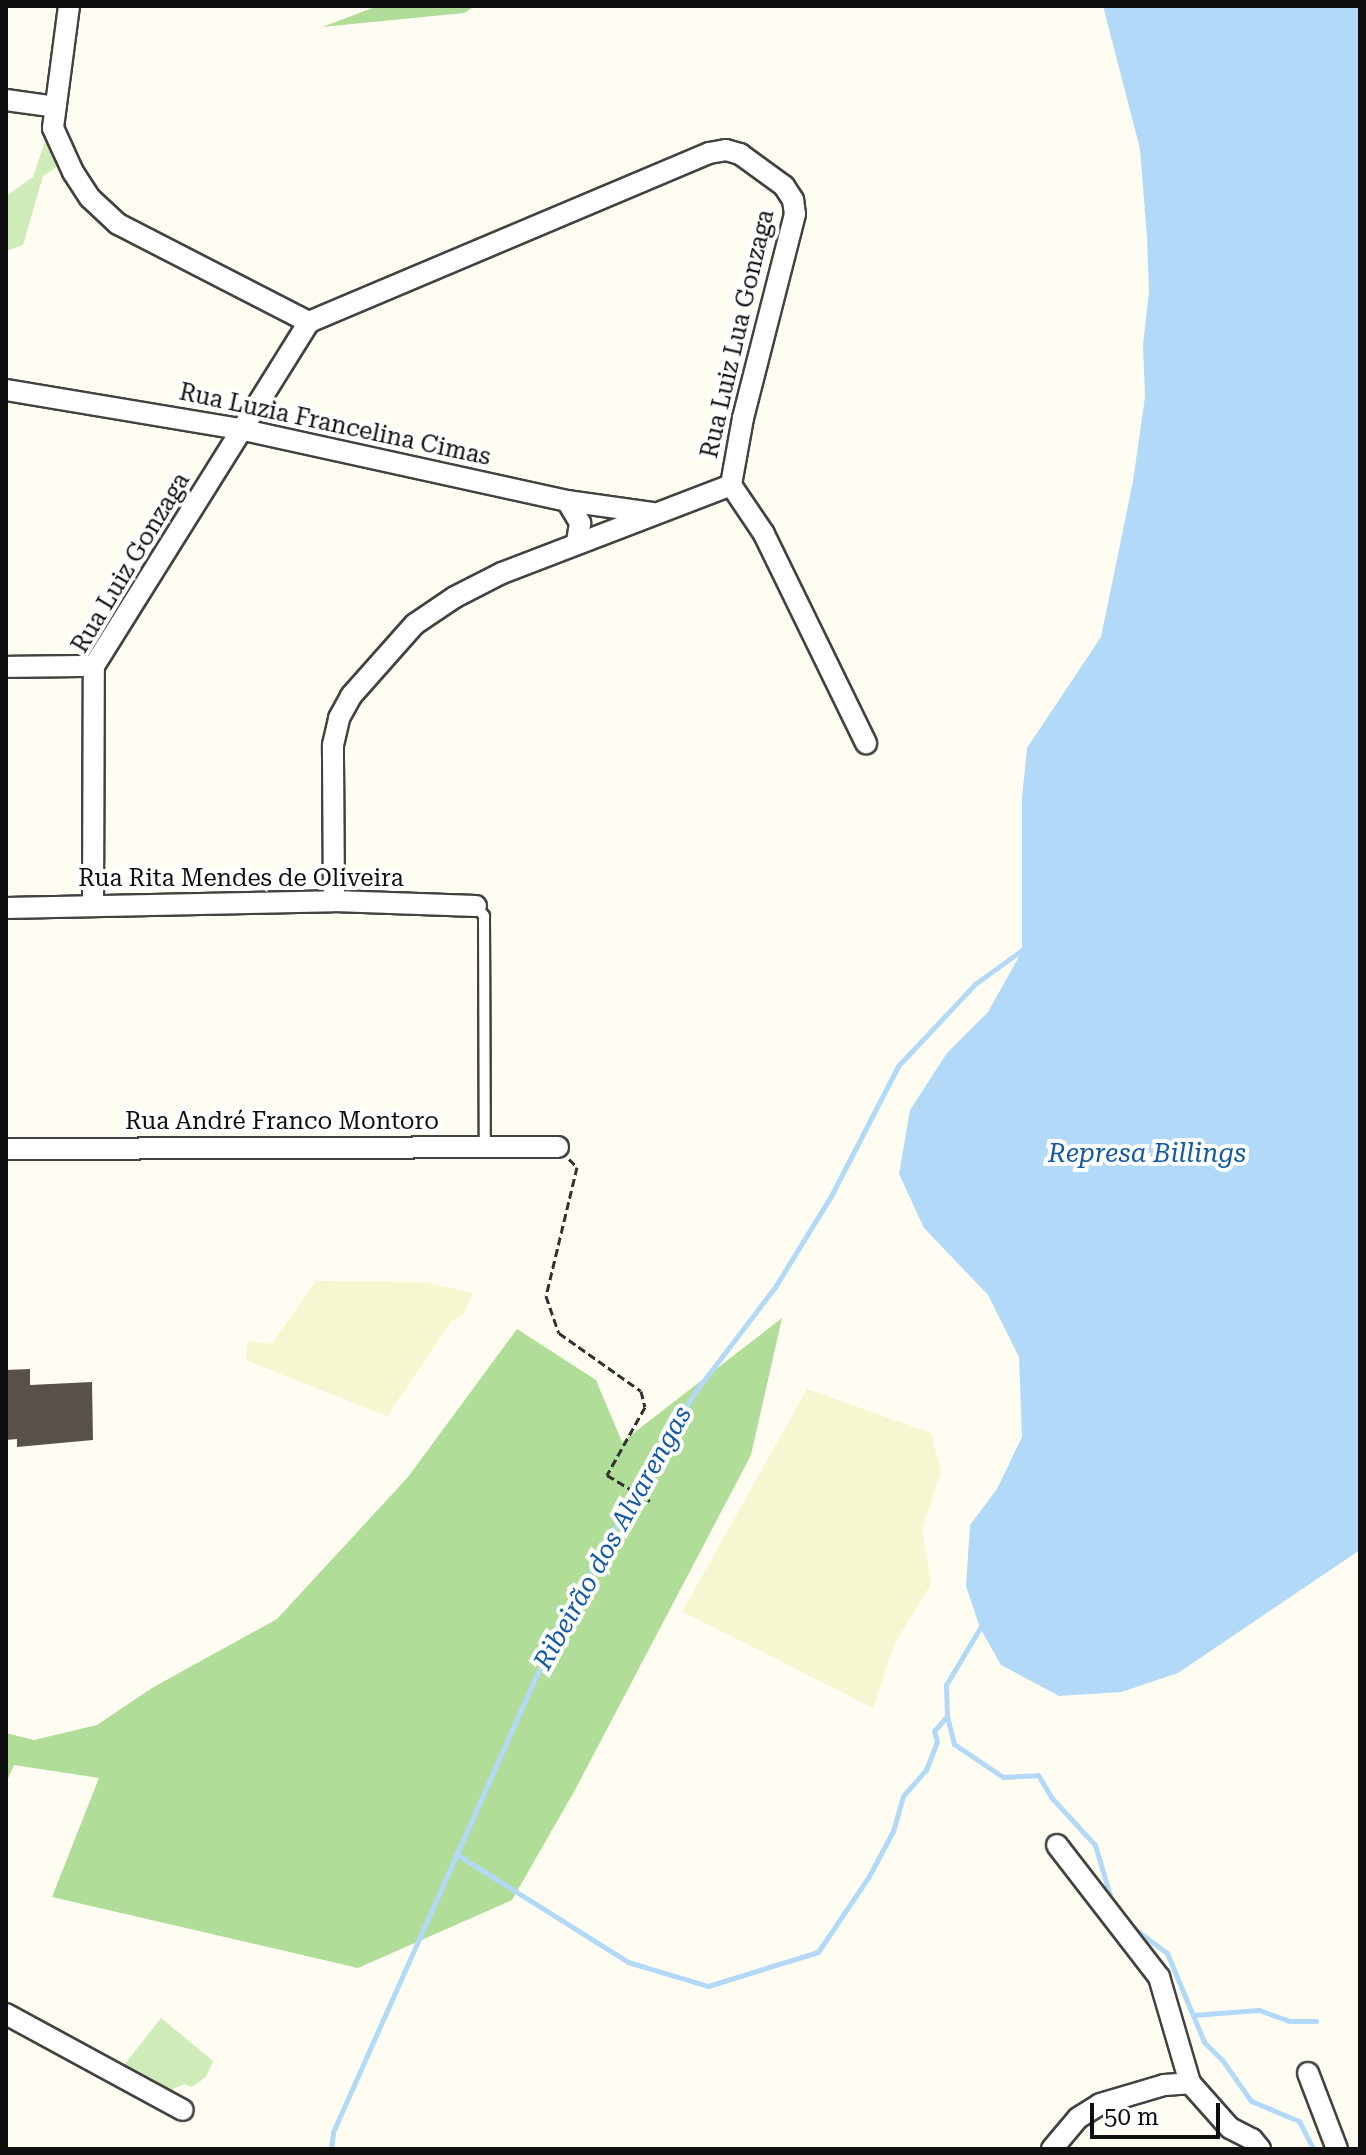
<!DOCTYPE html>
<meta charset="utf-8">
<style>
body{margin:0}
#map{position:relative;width:1366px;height:2155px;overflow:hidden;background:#fffdf1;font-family:"Roboto Serif",serif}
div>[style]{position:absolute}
.farmland>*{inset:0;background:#f6f6d0}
.green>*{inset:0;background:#ceebb8}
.forest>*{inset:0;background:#b0dd97}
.water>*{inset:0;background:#b3d9f8}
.stream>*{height:5px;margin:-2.5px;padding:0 2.5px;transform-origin:2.5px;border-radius:2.5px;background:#b3d9f8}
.building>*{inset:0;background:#58514b}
.path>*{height:3px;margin-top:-1.5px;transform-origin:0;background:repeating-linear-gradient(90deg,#313131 0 8px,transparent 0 12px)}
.roads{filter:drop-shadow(2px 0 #424242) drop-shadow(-2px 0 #424242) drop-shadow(0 2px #424242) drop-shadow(0 -2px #424242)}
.lane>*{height:10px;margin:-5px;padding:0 5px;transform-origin:5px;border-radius:5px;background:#fff}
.street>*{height:20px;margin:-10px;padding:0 10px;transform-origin:10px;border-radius:10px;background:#fff}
span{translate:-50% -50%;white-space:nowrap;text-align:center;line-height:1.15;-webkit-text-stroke:8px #fff;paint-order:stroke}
.street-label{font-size:24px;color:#0f0f0f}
.water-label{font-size:26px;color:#1359a6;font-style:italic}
.frame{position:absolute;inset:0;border:8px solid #0f0f0f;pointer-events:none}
.scale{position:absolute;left:1090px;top:2103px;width:130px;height:36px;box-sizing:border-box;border:4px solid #0f0f0f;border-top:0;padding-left:10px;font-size:24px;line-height:28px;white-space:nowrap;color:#0f0f0f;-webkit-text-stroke:6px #fff;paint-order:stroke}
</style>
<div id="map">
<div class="farmland">
<div style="clip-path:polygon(316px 1281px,424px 1282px,473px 1293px,463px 1316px,452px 1320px,387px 1416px,246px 1360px,248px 1341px,272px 1344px)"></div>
<div style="clip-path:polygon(807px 1389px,931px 1433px,941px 1473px,922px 1529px,931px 1584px,895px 1643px,873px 1708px,682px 1612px)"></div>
</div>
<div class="green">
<div style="clip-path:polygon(47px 136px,66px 161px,43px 176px,23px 245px,6px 251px,6px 196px,33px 177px)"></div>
<div style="clip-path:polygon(161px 2018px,213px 2061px,206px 2077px,192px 2087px,184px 2084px,171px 2090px,124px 2065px)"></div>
</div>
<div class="forest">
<div style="clip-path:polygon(378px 6px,475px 6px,464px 13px,322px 27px)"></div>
<div style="clip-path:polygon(782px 1318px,751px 1455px,575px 1790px,512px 1900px,358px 1968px,52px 1897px,99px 1778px,14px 1765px,6px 1783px,6px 1733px,34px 1740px,97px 1725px,152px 1688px,277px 1619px,408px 1477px,517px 1329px,596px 1380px,622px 1442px)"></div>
</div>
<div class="water">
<div style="clip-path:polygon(1103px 6px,1360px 6px,1360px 1550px,1178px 1673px,1121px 1692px,1059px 1696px,1001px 1665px,980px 1628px,966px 1586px,970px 1525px,997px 1489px,1022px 1437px,1019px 1357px,988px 1295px,924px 1228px,899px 1174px,910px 1110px,947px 1053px,988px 1012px,1022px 951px,1022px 798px,1027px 748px,1101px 637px,1133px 481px,1145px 397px,1143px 345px,1149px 291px,1147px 238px,1140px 149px)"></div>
</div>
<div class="stream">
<div style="left:947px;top:1716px;width:29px;rotate:76deg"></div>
<div style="left:954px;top:1744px;width:59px;rotate:34deg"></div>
<div style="left:1003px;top:1777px;width:35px;rotate:-3deg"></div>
<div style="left:1038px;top:1775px;width:26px;rotate:59deg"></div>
<div style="left:1051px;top:1797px;width:65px;rotate:47.5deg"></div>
<div style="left:1095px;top:1845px;width:59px;rotate:73.4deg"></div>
<div style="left:456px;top:1854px;width:203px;rotate:32.1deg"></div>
<div style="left:628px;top:1962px;width:84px;rotate:16.7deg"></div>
<div style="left:708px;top:1986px;width:115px;rotate:-17.2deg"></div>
<div style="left:818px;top:1952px;width:89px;rotate:-56deg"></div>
<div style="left:868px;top:1878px;width:53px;rotate:-62deg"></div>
<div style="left:893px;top:1831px;width:36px;rotate:-74deg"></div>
<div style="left:903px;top:1796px;width:35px;rotate:-49deg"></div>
<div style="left:926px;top:1770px;width:30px;rotate:-69deg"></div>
<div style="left:937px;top:1742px;width:11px;rotate:-105deg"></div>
<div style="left:934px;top:1731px;width:20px;rotate:-49deg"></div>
<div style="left:947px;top:1716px;width:31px;rotate:-92deg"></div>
<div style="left:946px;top:1685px;width:66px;rotate:-59.2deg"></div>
<div style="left:1132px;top:1927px;width:44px;rotate:36.6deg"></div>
<div style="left:1167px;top:1953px;width:96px;rotate:67.4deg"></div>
<div style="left:1204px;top:2042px;width:27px;rotate:45deg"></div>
<div style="left:1223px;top:2061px;width:49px;rotate:55deg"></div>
<div style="left:1251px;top:2101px;width:52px;rotate:22.6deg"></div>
<div style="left:1299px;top:2121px;width:31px;rotate:63deg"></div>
<div style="left:1193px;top:2015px;width:66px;rotate:-4.3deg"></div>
<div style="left:1259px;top:2010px;width:32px;rotate:20deg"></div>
<div style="left:1289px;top:2021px;width:27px"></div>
<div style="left:331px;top:2149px;width:17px;rotate:-83deg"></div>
<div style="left:333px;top:2132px;width:492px;rotate:-66deg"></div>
<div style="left:533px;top:1682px;width:226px;rotate:-62.1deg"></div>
<div style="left:639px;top:1482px;width:106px;rotate:-58.1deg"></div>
<div style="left:695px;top:1392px;width:132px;rotate:-52.7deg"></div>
<div style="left:775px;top:1287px;width:107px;rotate:-58.4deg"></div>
<div style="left:831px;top:1196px;width:146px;rotate:-62.7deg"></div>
<div style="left:898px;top:1066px;width:112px;rotate:-46.8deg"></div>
<div style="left:975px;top:984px;width:58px;rotate:-35.9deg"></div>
</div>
<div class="building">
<div style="clip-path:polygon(30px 1369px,30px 1385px,92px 1382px,93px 1440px,17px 1447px,17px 1439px,6px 1440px,6px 1370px)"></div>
</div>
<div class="path">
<div style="left:569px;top:1159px;width:11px;rotate:45deg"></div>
<div style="left:577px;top:1167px;width:133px;rotate:103.5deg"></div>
<div style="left:546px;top:1296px;width:39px;rotate:71deg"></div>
<div style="left:559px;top:1333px;width:100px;rotate:35.3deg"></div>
<div style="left:641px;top:1391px;width:16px;rotate:76deg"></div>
<div style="left:645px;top:1407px;width:78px;rotate:119.2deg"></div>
<div style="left:607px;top:1475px;width:50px;rotate:31.2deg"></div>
</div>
<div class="roads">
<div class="lane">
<div style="left:476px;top:906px;width:13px;rotate:51deg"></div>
<div style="left:484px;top:916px;width:231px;rotate:89.8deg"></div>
</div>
<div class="street">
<div style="left:69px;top:6px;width:123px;rotate:97.5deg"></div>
<div style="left:53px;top:128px;width:48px;rotate:65.6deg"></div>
<div style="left:73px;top:172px;width:31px;rotate:57deg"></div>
<div style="left:90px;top:198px;width:38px;rotate:43deg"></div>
<div style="left:118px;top:224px;width:215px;rotate:27.2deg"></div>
<div style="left:6px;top:100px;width:50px;rotate:8deg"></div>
<div style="left:309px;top:322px;width:434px;rotate:-22.9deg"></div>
<div style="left:709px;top:153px;width:17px;rotate:-10deg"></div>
<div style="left:726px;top:150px;width:15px;rotate:16deg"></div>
<div style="left:740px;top:154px;width:54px;rotate:36deg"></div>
<div style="left:784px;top:186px;width:17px;rotate:57deg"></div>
<div style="left:793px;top:200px;width:14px;rotate:82deg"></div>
<div style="left:795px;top:214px;width:211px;rotate:104.3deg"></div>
<div style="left:743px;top:418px;width:68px;rotate:100.2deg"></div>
<div style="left:731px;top:485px;width:59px;rotate:56deg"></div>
<div style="left:764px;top:534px;width:233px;rotate:64deg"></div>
<div style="left:6px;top:390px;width:241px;rotate:9.5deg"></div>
<div style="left:244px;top:430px;width:331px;rotate:12.4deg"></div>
<div style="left:567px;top:501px;width:86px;rotate:8deg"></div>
<div style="left:567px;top:501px;width:26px;rotate:59deg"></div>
<div style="left:580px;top:523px;width:19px;rotate:99deg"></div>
<div style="left:6px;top:667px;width:88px;rotate:-0.7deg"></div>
<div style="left:334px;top:901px;width:156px;rotate:-90.4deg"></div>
<div style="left:333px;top:745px;width:28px;rotate:-77deg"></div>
<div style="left:339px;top:718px;width:25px;rotate:-61deg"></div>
<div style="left:351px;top:696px;width:96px;rotate:-48.4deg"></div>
<div style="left:415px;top:624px;width:48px;rotate:-34deg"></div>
<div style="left:455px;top:597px;width:53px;rotate:-27.1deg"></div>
<div style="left:502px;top:573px;width:245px;rotate:-21deg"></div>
<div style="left:93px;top:906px;width:240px;rotate:-89.8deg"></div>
<div style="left:94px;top:666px;width:406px;rotate:-58deg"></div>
<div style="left:6px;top:908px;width:328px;rotate:-1.2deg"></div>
<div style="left:334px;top:901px;width:142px;rotate:2deg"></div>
<div style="left:6px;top:1149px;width:552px;rotate:-0.21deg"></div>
<div style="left:1057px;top:1845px;width:167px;rotate:52.3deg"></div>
<div style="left:1159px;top:1977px;width:110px;rotate:73.7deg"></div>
<div style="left:6px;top:2014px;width:201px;rotate:28.5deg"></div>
<div style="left:1308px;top:2073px;width:81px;rotate:69.1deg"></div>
<div style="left:1052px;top:2149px;width:40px;rotate:-50deg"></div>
<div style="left:1078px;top:2118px;width:26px;rotate:-32deg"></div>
<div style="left:1100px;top:2104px;width:67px;rotate:-16.5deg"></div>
<div style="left:1164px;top:2085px;width:26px;rotate:-4deg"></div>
<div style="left:1190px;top:2083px;width:60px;rotate:48.4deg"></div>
<div style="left:1230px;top:2128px;width:25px;rotate:27deg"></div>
<div style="left:1252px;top:2139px;width:13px;rotate:51deg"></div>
</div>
</div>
<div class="street-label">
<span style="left:738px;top:334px;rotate:-77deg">Rua Luiz Lua Gonzaga</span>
<span style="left:335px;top:425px;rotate:12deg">Rua Luzia Francelina Cimas</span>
<span style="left:131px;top:563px;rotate:-59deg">Rua Luiz Gonzaga</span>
<span style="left:241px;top:879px">Rua Rita Mendes de Oliveira</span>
<span style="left:282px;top:1122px">Rua André Franco Montoro</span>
</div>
<div class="water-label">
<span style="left:1147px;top:1154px">Represa Billings</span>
<span style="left:613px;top:1538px;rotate:-61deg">Ribeirão dos Alvarengas</span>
</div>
<div class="frame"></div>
<div class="scale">50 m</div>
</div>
